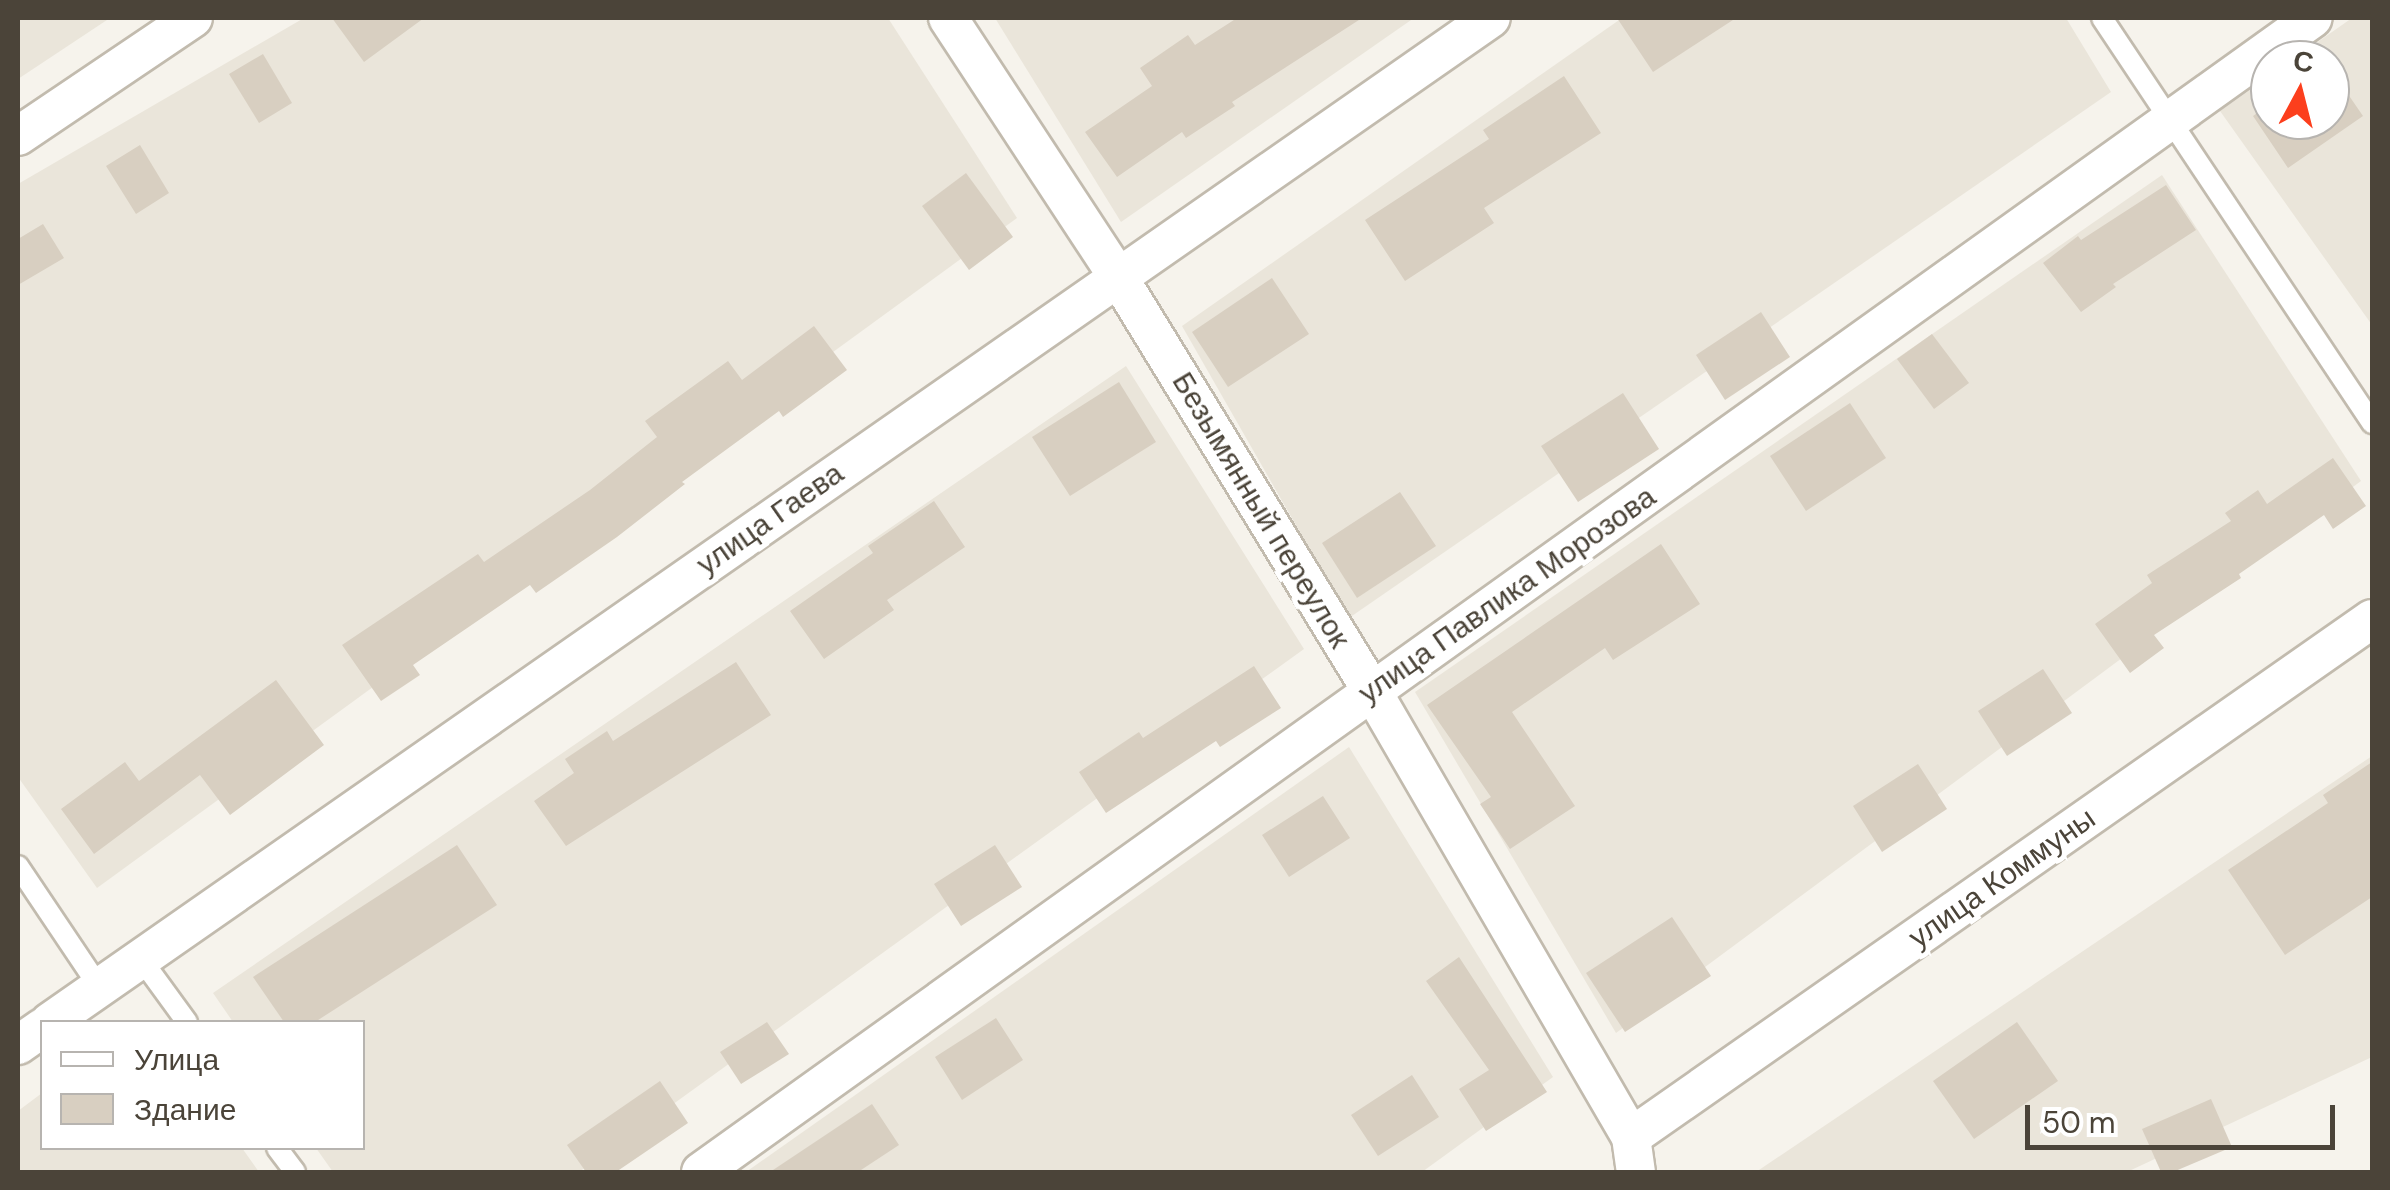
<!DOCTYPE html>
<meta charset="utf-8">
<style>
body{margin:0}
#map{position:relative;width:2390px;height:1190px;overflow:hidden;background:#f6f3ec;font-family:"DM Sans",sans-serif}
div>[style]{position:absolute}
.residential>*{inset:0;background:#eae5da}
.building>*{inset:0;background:#d8cfc1}
.roads{filter:drop-shadow(2px 0 #c2bbae) drop-shadow(-2px 0 #c2bbae) drop-shadow(0 2px #c2bbae) drop-shadow(0 -2px #c2bbae)}
.lane>*{height:20px;margin:-10px;padding:0 10px;transform-origin:10px;border-radius:10px;background:#fff}
.street>*{height:38px;margin:-19px;padding:0 19px;transform-origin:19px;border-radius:19px;background:#fff}
span{translate:-50% -50%;white-space:nowrap;text-align:center;line-height:1.15;-webkit-text-stroke:10px #fff;paint-order:stroke}
.street-label{font-size:30px;color:#4b4439}
.frame{position:absolute;inset:0;border:20px solid #4b4439;pointer-events:none}
.legend{position:absolute;left:40px;top:1020px;width:325px;height:130px;box-sizing:border-box;background:#fff;border:2px solid #b7b4b0;margin:0;padding:12px 18px;list-style:none;font-size:30px;color:#4b4439}
.legend li{display:flex;align-items:center;gap:20px;height:50px}
.legend b{width:50px;border:2px solid #b7b4b0}
.north{position:absolute;left:2250px;top:40px;width:100px;height:100px;box-sizing:border-box;background:#fff;border:2px solid #b7b4b0;border-radius:50%;rotate:7deg;font-size:28px;font-weight:700;line-height:40px;text-align:center;color:#4b4439}
.north::after{content:'';display:block;margin:auto;width:35px;height:45px;background:#fc3f1d;clip-path:polygon(50% 0,100% 100%,50% 72%,0 100%)}
.scale{position:absolute;left:2025px;top:1105px;width:310px;height:45px;box-sizing:border-box;border:5px solid #4b4439;border-top:0;padding-left:12px;font-size:30px;line-height:35px;white-space:nowrap;color:#4b4439;-webkit-text-stroke:8px #fff;paint-order:stroke}
</style>
<div id="map">
<div class="residential">
<div style="clip-path:polygon(18px 18px,110px 18px,18px 79px)"></div>
<div style="clip-path:polygon(304px 18px,888px 18px,1017px 218px,97px 888px,18px 777px,18px 184px)"></div>
<div style="clip-path:polygon(995px 18px,1414px 18px,1121px 222px)"></div>
<div style="clip-path:polygon(1622px 18px,2066px 18px,2111px 92px,1349px 618px,1182px 326px)"></div>
<div style="clip-path:polygon(2352px 18px,2372px 18px,2372px 325px,2220px 111px,2270px 76px,2270px 120px,2330px 120px,2330px 60px,2292px 60px)"></div>
<div style="clip-path:polygon(2162px 175px,2361px 481px,1616px 1033px,1415px 692px)"></div>
<div style="clip-path:polygon(1126px 366px,1304px 649px,579px 1172px,333px 1172px,316px 1148px,362px 1148px,362px 1022px,233px 1022px,213px 993px)"></div>
<div style="clip-path:polygon(1349px 747px,1553px 1077px,1422px 1172px,746px 1172px)"></div>
<div style="clip-path:polygon(2372px 756px,2372px 1057px,2127px 1172px,1756px 1172px)"></div>
<div style="clip-path:polygon(42px 1093px,42px 1148px,242px 1148px,259px 1172px,18px 1172px,18px 1111px)"></div>
</div>
<div class="building">
<div style="clip-path:polygon(332px 18px,424px 18px,364px 62px)"></div>
<div style="clip-path:polygon(1237px 18px,1362px 18px,1232px 102px,1235px 106px,1186px 138px,1182px 132px,1117px 177px,1085px 132px,1152px 86px,1140px 68px,1188px 35px,1195px 45px)"></div>
<div style="clip-path:polygon(1617px 18px,1736px 18px,1653px 72px)"></div>
<div style="clip-path:polygon(263px 54px,292px 103px,259px 123px,229px 74px)"></div>
<div style="clip-path:polygon(2330px 68px,2363px 116px,2288px 168px,2253px 116px,2270px 104px,2270px 120px,2330px 120px)"></div>
<div style="clip-path:polygon(1564px 76px,1601px 133px,1484px 208px,1494px 223px,1405px 281px,1365px 220px,1489px 139px,1483px 130px)"></div>
<div style="clip-path:polygon(140px 145px,169px 193px,136px 214px,106px 166px)"></div>
<div style="clip-path:polygon(966px 173px,1013px 237px,969px 270px,922px 206px)"></div>
<div style="clip-path:polygon(2166px 185px,2196px 230px,2113px 284px,2116px 287px,2081px 312px,2043px 263px,2078px 236px,2081px 240px)"></div>
<div style="clip-path:polygon(43px 224px,64px 258px,18px 285px,18px 239px)"></div>
<div style="clip-path:polygon(1272px 278px,1309px 334px,1228px 387px,1192px 332px)"></div>
<div style="clip-path:polygon(1761px 312px,1790px 357px,1725px 400px,1696px 355px)"></div>
<div style="clip-path:polygon(814px 326px,847px 370px,783px 417px,779px 411px,682px 482px,685px 484px,617px 537px,536px 593px,530px 585px,413px 665px,420px 675px,381px 701px,342px 645px,478px 554px,484px 562px,590px 490px,657px 437px,645px 421px,728px 361px,742px 380px)"></div>
<div style="clip-path:polygon(1932px 334px,1969px 383px,1934px 409px,1897px 359px)"></div>
<div style="clip-path:polygon(1119px 382px,1156px 442px,1070px 496px,1032px 437px)"></div>
<div style="clip-path:polygon(1623px 393px,1659px 449px,1578px 502px,1541px 446px)"></div>
<div style="clip-path:polygon(1850px 403px,1886px 458px,1806px 511px,1770px 456px)"></div>
<div style="clip-path:polygon(2333px 458px,2366px 506px,2333px 529px,2324px 515px,2239px 574px,2241px 578px,2154px 635px,2164px 648px,2130px 673px,2095px 624px,2152px 583px,2147px 575px,2231px 521px,2225px 513px,2258px 490px,2267px 504px)"></div>
<div style="clip-path:polygon(1400px 492px,1436px 546px,1357px 598px,1322px 543px)"></div>
<div style="clip-path:polygon(934px 501px,965px 547px,887px 600px,894px 610px,824px 659px,790px 611px,873px 553px,868px 546px)"></div>
<div style="clip-path:polygon(1661px 544px,1700px 604px,1613px 660px,1605px 648px,1512px 712px,1575px 806px,1510px 849px,1480px 804px,1491px 797px,1427px 705px)"></div>
<div style="clip-path:polygon(736px 662px,771px 715px,566px 846px,534px 801px,574px 773px,565px 759px,607px 731px,613px 741px)"></div>
<div style="clip-path:polygon(1254px 666px,1281px 708px,1220px 747px,1216px 741px,1106px 813px,1079px 772px,1139px 732px,1143px 738px)"></div>
<div style="clip-path:polygon(2043px 669px,2072px 713px,2007px 756px,1978px 711px)"></div>
<div style="clip-path:polygon(276px 680px,324px 745px,230px 815px,200px 775px,94px 854px,61px 809px,125px 762px,139px 781px)"></div>
<div style="clip-path:polygon(2372px 762px,2372px 897px,2285px 955px,2228px 870px,2328px 803px,2323px 795px)"></div>
<div style="clip-path:polygon(1918px 764px,1947px 809px,1882px 852px,1853px 806px)"></div>
<div style="clip-path:polygon(1323px 796px,1350px 838px,1289px 877px,1262px 835px)"></div>
<div style="clip-path:polygon(457px 845px,497px 905px,315px 1022px,284px 1022px,253px 977px)"></div>
<div style="clip-path:polygon(995px 845px,1022px 887px,961px 926px,934px 884px)"></div>
<div style="clip-path:polygon(1672px 917px,1711px 976px,1625px 1032px,1586px 973px)"></div>
<div style="clip-path:polygon(1459px 957px,1547px 1092px,1486px 1131px,1459px 1089px,1489px 1070px,1426px 981px)"></div>
<div style="clip-path:polygon(996px 1018px,1023px 1060px,962px 1100px,935px 1057px)"></div>
<div style="clip-path:polygon(767px 1022px,789px 1054px,741px 1084px,720px 1052px)"></div>
<div style="clip-path:polygon(2017px 1022px,2058px 1081px,1974px 1139px,1933px 1081px)"></div>
<div style="clip-path:polygon(1412px 1075px,1439px 1117px,1378px 1156px,1351px 1115px)"></div>
<div style="clip-path:polygon(660px 1081px,688px 1123px,616px 1172px,586px 1172px,567px 1145px)"></div>
<div style="clip-path:polygon(2211px 1099px,2232px 1147px,2173px 1172px,2161px 1172px,2142px 1129px)"></div>
<div style="clip-path:polygon(872px 1104px,899px 1145px,858px 1172px,770px 1172px)"></div>
</div>
<div class="roads">
<div class="lane">
<div style="left:2102px;top:18px;width:487px;rotate:56.3deg"></div>
<div style="left:18px;top:866px;width:147px;rotate:56.1deg"></div>
<div style="left:141px;top:959px;width:78px;rotate:53.9deg"></div>
<div style="left:277px;top:1148px;width:30px;rotate:53deg"></div>
</div>
<div class="street">
<div style="left:948px;top:18px;width:308px;rotate:56.7deg"></div>
<div style="left:1117px;top:275px;width:488px;rotate:58.5deg"></div>
<div style="left:1372px;top:691px;width:516px;rotate:59.86deg"></div>
<div style="left:1631px;top:1137px;width:35px;rotate:82deg"></div>
<div style="left:18px;top:136px;width:211px;rotate:-34deg"></div>
<div style="left:50px;top:1022px;width:1756px;rotate:-34.87deg"></div>
<div style="left:18px;top:1045px;width:29px;rotate:-35deg"></div>
<div style="left:1631px;top:1137px;width:904px;rotate:-34.96deg"></div>
<div style="left:701px;top:1172px;width:1982px;rotate:-35.6deg"></div>
</div>
</div>
<div class="street-label">
<span style="left:1261px;top:510px;rotate:59deg">Безымянный переулок</span>
<span style="left:770px;top:519px;rotate:-35deg">улица Гаева</span>
<span style="left:1507px;top:595px;rotate:-35deg">улица Павлика Морозова</span>
<span style="left:2002px;top:878px;rotate:-35deg">улица Коммуны</span>
</div>
<div class="frame"></div>
<ul class="legend">
<li><b style="height:12px;background:#fff"></b>Улица</li>
<li><b style="height:28px;background:#d8cfc1"></b>Здание</li>
</ul>
<div class="north">С</div>
<div class="scale">50 m</div>
</div>
